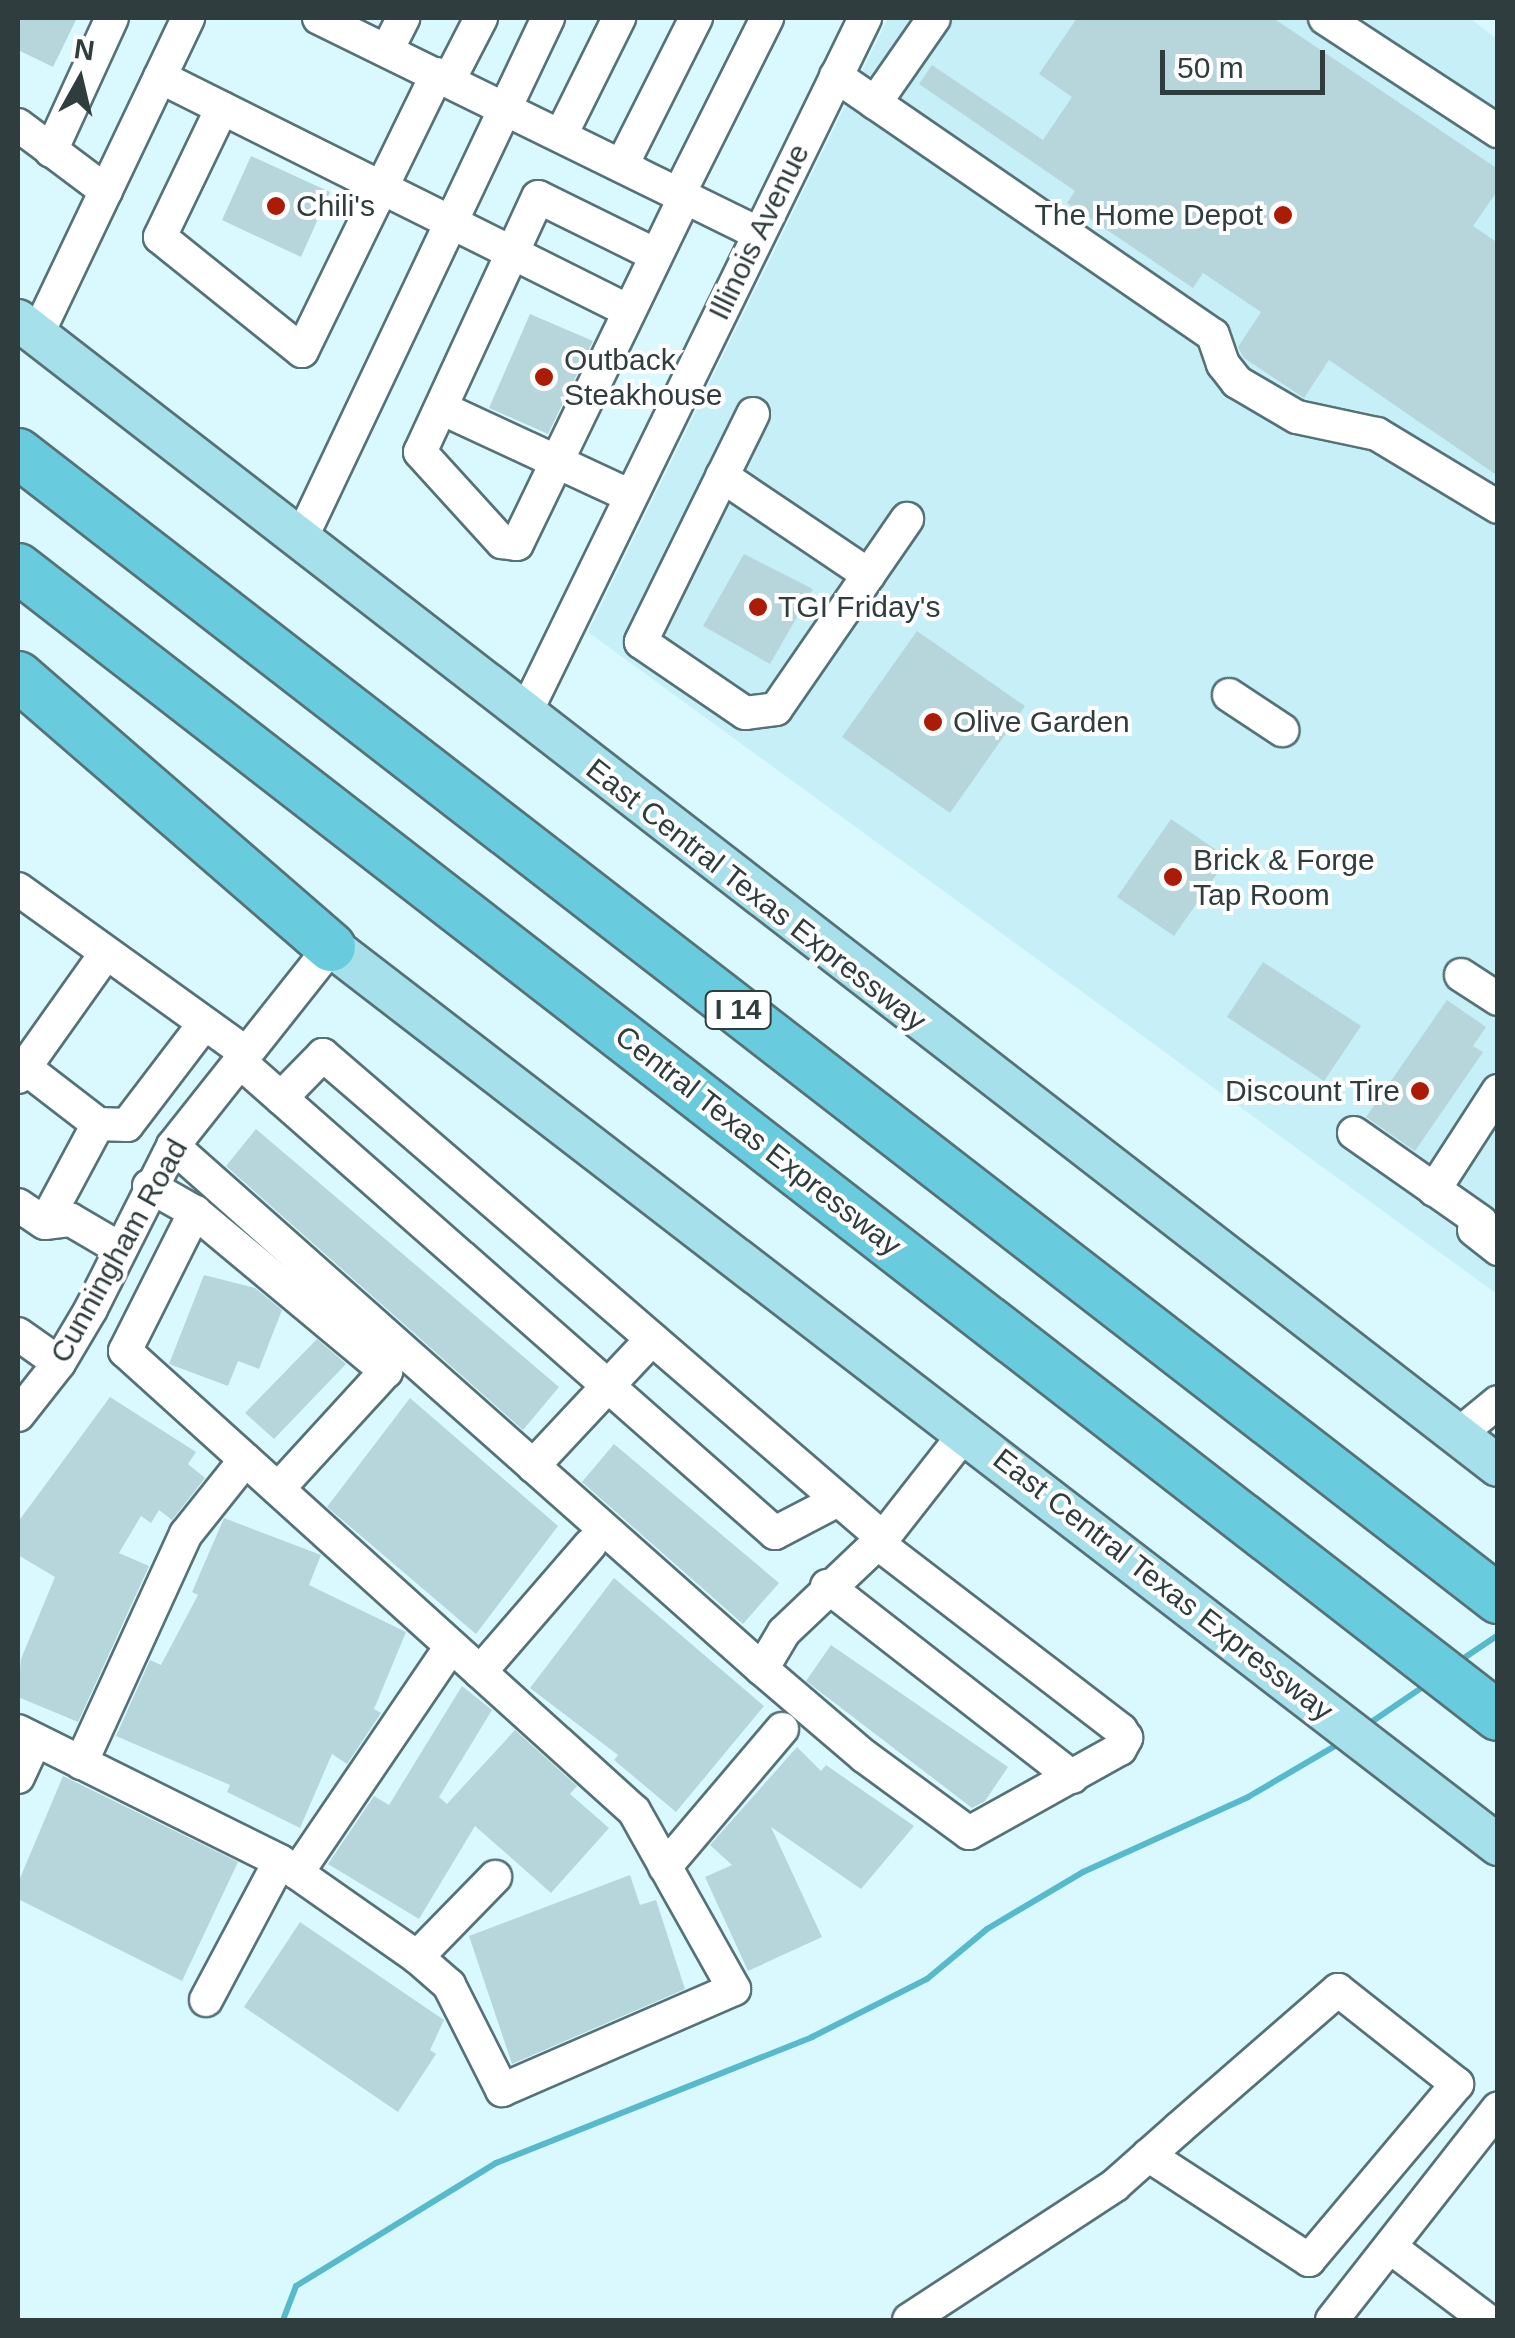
<!DOCTYPE html>
<style>
body{margin:0}
#map{position:relative;width:1515px;height:2338px;overflow:hidden;background:#d9f9ff;font-family:Helvetica,sans-serif}
div>[style]{position:absolute}
.built>*{inset:0;background:#c6eff7}
.stream>*{height:6px;margin:-3px;padding:0 3px;transform-origin:3px;border-radius:3px;background:#57bacc}
.building>*{inset:0;background:#b7d6dc}
.roads{filter:drop-shadow(2px 0 #567277) drop-shadow(-2px 0 #567277) drop-shadow(0 2px #567277) drop-shadow(0 -2px #567277)}
.minor>*{height:32px;margin:-16px;padding:0 16px;transform-origin:16px;border-radius:16px;background:#fff}
.major>*{height:40px;margin:-20px;padding:0 20px;transform-origin:20px;border-radius:20px;background:#a5e0eb}
.highway>*{height:48px;margin:-24px;padding:0 24px;transform-origin:24px;border-radius:24px;background:#69ccde}
.dots>*{width:28px;height:28px;translate:-50% -50%;box-sizing:border-box;border:5px solid #fff;border-radius:50%}
span{translate:-50% -50%;white-space:nowrap;text-align:center;line-height:1.15;-webkit-text-stroke:8px #fff;paint-order:stroke}
.shield-label span{padding:2px 8px;background:#fff;border:2px solid;border-radius:8px;-webkit-text-stroke-width:0}
.shield-label{font-size:28px;color:#303d3f;font-weight:700}
.poi-label{font-size:30px;color:#303d3f}
.left{translate:0 -50%;text-align:left}
.right{translate:-100% -50%;text-align:right}
.street-label{font-size:30px;color:#303d3f}
.frame{position:absolute;inset:0;border:20px solid #303d3f;pointer-events:none}
.north{position:absolute;left:30px;top:30px;width:100px;height:100px;-webkit-text-stroke:8px #fff;paint-order:stroke;rotate:8deg;font-size:28px;font-weight:700;line-height:40px;text-align:center;color:#303d3f}
.north::after{content:'';display:block;margin:auto;width:35px;height:45px;background:#303d3f;clip-path:polygon(50% 0,100% 100%,50% 72%,0 100%)}
.scale{position:absolute;left:1160px;top:50px;width:165px;height:45px;box-sizing:border-box;border:5px solid #303d3f;border-top:0;padding-left:12px;font-size:30px;line-height:35px;white-space:nowrap;color:#303d3f;-webkit-text-stroke:8px #fff;paint-order:stroke}
</style>
<div id="map">
<div class="built">
<div style="clip-path:polygon(888px 18px,1470px 18px,1498px 40px,1497px 1294px,588px 632px)"></div>
</div>
<div class="stream">
<div style="left:1458px;top:1662px;width:48px;rotate:-34deg"></div>
<div style="left:1367px;top:1725px;width:73px;rotate:-34.3deg"></div>
<div style="left:283px;top:2320px;width:36px;rotate:-69deg"></div>
<div style="left:296px;top:2286px;width:235px;rotate:-31.6deg"></div>
<div style="left:496px;top:2163px;width:340px;rotate:-21.7deg"></div>
<div style="left:812px;top:2037px;width:129px;rotate:-26.8deg"></div>
<div style="left:927px;top:1979px;width:78px;rotate:-39.8deg"></div>
<div style="left:987px;top:1929px;width:112px;rotate:-30.7deg"></div>
<div style="left:1083px;top:1872px;width:181px;rotate:-24.4deg"></div>
<div style="left:1248px;top:1797px;width:107px;rotate:-30.4deg"></div>
</div>
<div class="building">
<div style="clip-path:polygon(18px 18px,77px 18px,53px 67px,18px 50px)"></div>
<div style="clip-path:polygon(1077px 18px,1273px 18px,1498px 169px,1498px 190px,1473px 226px,1498px 243px,1498px 476px,1329px 360px,1304px 398px,1244px 358px,1238px 347px,1261px 312px,1203px 273px,1193px 288px,1067px 203px,1075px 191px,919px 84px,932px 65px,1043px 140px,1072px 97px,1039px 74px)"></div>
<div style="clip-path:polygon(251px 156px,330px 192px,301px 257px,222px 220px)"></div>
<div style="clip-path:polygon(530px 314px,593px 341px,548px 434px,489px 408px)"></div>
<div style="clip-path:polygon(744px 554px,813px 589px,770px 664px,703px 626px)"></div>
<div style="clip-path:polygon(917px 631px,1025px 706px,950px 813px,842px 737px)"></div>
<div style="clip-path:polygon(1171px 819px,1228px 858px,1174px 936px,1117px 897px)"></div>
<div style="clip-path:polygon(1263px 962px,1361px 1026px,1324px 1081px,1227px 1017px)"></div>
<div style="clip-path:polygon(1447px 1000px,1486px 1027px,1473px 1046px,1483px 1052px,1415px 1151px,1366px 1117px)"></div>
<div style="clip-path:polygon(256px 1129px,559px 1387px,523px 1430px,226px 1166px)"></div>
<div style="clip-path:polygon(204px 1275px,255px 1288px,282px 1310px,259px 1369px,238px 1361px,228px 1386px,169px 1364px)"></div>
<div style="clip-path:polygon(317px 1339px,346px 1364px,274px 1439px,245px 1413px)"></div>
<div style="clip-path:polygon(110px 1397px,196px 1452px,188px 1464px,205px 1478px,172px 1520px,159px 1510px,151px 1523px,141px 1516px,119px 1553px,149px 1566px,78px 1722px,18px 1697px,21px 1659px,55px 1577px,18px 1555px,18px 1522px)"></div>
<div style="clip-path:polygon(410px 1398px,558px 1526px,476px 1634px,327px 1507px)"></div>
<div style="clip-path:polygon(614px 1444px,779px 1583px,743px 1624px,582px 1482px)"></div>
<div style="clip-path:polygon(224px 1518px,321px 1555px,309px 1585px,406px 1632px,374px 1709px,381px 1713px,347px 1764px,332px 1754px,300px 1828px,227px 1792px,230px 1785px,116px 1736px,150px 1660px,161px 1665px,198px 1595px,192px 1592px)"></div>
<div style="clip-path:polygon(614px 1578px,764px 1706px,676px 1812px,614px 1760px,618px 1755px,530px 1688px)"></div>
<div style="clip-path:polygon(831px 1645px,1008px 1767px,985px 1801px,972px 1808px,806px 1681px)"></div>
<div style="clip-path:polygon(462px 1686px,492px 1710px,439px 1797px,447px 1804px,515px 1730px,577px 1786px,570px 1794px,609px 1828px,551px 1893px,475px 1826px,419px 1919px,328px 1864px,374px 1796px,389px 1805px)"></div>
<div style="clip-path:polygon(797px 1747px,821px 1771px,826px 1765px,914px 1826px,861px 1889px,771px 1827px,822px 1937px,748px 1971px,705px 1877px,732px 1865px,710px 1845px)"></div>
<div style="clip-path:polygon(63px 1776px,238px 1862px,182px 1981px,18px 1899px,18px 1883px)"></div>
<div style="clip-path:polygon(630px 1875px,640px 1905px,656px 1900px,685px 1989px,512px 2064px,469px 1936px)"></div>
<div style="clip-path:polygon(300px 1922px,444px 2020px,430px 2050px,436px 2054px,398px 2112px,244px 2007px)"></div>
</div>
<div class="roads">
<div class="minor">
<div style="left:319px;top:18px;width:490px;rotate:26.1deg"></div>
<div style="left:1325px;top:18px;width:207px;rotate:33.2deg"></div>
<div style="left:387px;top:50px;width:36px;rotate:-63deg"></div>
<div style="left:836px;top:76px;width:457px;rotate:34.5deg"></div>
<div style="left:1213px;top:335px;width:31px;rotate:71deg"></div>
<div style="left:1223px;top:364px;width:23px;rotate:52deg"></div>
<div style="left:1237px;top:382px;width:69px;rotate:30.3deg"></div>
<div style="left:1297px;top:417px;width:82px;rotate:12deg"></div>
<div style="left:1377px;top:434px;width:141px;rotate:31.1deg"></div>
<div style="left:160px;top:77px;width:524px;rotate:26.52deg"></div>
<div style="left:449px;top:80px;width:70px;rotate:-62.7deg"></div>
<div style="left:875px;top:103px;width:103px;rotate:-55.2deg"></div>
<div style="left:222px;top:108px;width:143px;rotate:115.7deg"></div>
<div style="left:160px;top:237px;width:182px;rotate:38.8deg"></div>
<div style="left:302px;top:351px;width:308px;rotate:-64deg"></div>
<div style="left:18px;top:125px;width:110px;rotate:36.9deg"></div>
<div style="left:561px;top:135px;width:131px;rotate:-63.6deg"></div>
<div style="left:51px;top:151px;width:146px;rotate:-65.4deg"></div>
<div style="left:622px;top:165px;width:165px;rotate:-63.3deg"></div>
<div style="left:679px;top:194px;width:197px;rotate:-63.4deg"></div>
<div style="left:656px;top:255px;width:131px;rotate:-153.8deg"></div>
<div style="left:538px;top:197px;width:281px;rotate:114.8deg"></div>
<div style="left:420px;top:452px;width:122px;rotate:47.7deg"></div>
<div style="left:502px;top:542px;width:15px;rotate:8deg"></div>
<div style="left:517px;top:544px;width:386px;rotate:-64.2deg"></div>
<div style="left:37px;top:335px;width:351px;rotate:-64.5deg"></div>
<div style="left:441px;top:408px;width:209px;rotate:24.9deg"></div>
<div style="left:753px;top:414px;width:254px;rotate:116.2deg"></div>
<div style="left:641px;top:642px;width:126px;rotate:34.3deg"></div>
<div style="left:745px;top:713px;width:31px;rotate:-7deg"></div>
<div style="left:776px;top:709px;width:231px;rotate:-55.4deg"></div>
<div style="left:722px;top:476px;width:177px;rotate:34deg"></div>
<div style="left:300px;top:541px;width:579px;rotate:-64.63deg"></div>
<div style="left:1229px;top:695px;width:64px;rotate:33.4deg"></div>
<div style="left:524px;top:716px;width:777px;rotate:-63.96deg"></div>
<div style="left:18px;top:889px;width:281px;rotate:35.7deg"></div>
<div style="left:1461px;top:975px;width:44px;rotate:33deg"></div>
<div style="left:239px;top:1061px;width:714px;rotate:41.37deg"></div>
<div style="left:775px;top:1533px;width:71px;rotate:-27.6deg"></div>
<div style="left:24px;top:1067px;width:93px;rotate:37.6deg"></div>
<div style="left:98px;top:1124px;width:112px;rotate:118.2deg"></div>
<div style="left:18px;top:1077px;width:152px;rotate:-54.6deg"></div>
<div style="left:281px;top:1098px;width:60px;rotate:-45.7deg"></div>
<div style="left:323px;top:1055px;width:740px;rotate:40.78deg"></div>
<div style="left:98px;top:1124px;width:29px;rotate:2deg"></div>
<div style="left:127px;top:1125px;width:127px;rotate:-52.7deg"></div>
<div style="left:1354px;top:1133px;width:155px;rotate:35deg"></div>
<div style="left:173px;top:1146px;width:788px;rotate:41.6deg"></div>
<div style="left:762px;top:1669px;width:134px;rotate:40.5deg"></div>
<div style="left:864px;top:1756px;width:130px;rotate:36.3deg"></div>
<div style="left:969px;top:1833px;width:173px;rotate:-29.1deg"></div>
<div style="left:1120px;top:1749px;width:13px;rotate:-61deg"></div>
<div style="left:1126px;top:1738px;width:9px;rotate:-122deg"></div>
<div style="left:1121px;top:1730px;width:307px;rotate:-142.5deg"></div>
<div style="left:149px;top:1186px;width:53px;rotate:29.5deg"></div>
<div style="left:195px;top:1212px;width:249px;rotate:39.8deg"></div>
<div style="left:386px;top:1371px;width:160px;rotate:132.5deg"></div>
<div style="left:1434px;top:1190px;width:118px;rotate:-57.1deg"></div>
<div style="left:18px;top:1205px;width:32px;rotate:34deg"></div>
<div style="left:45px;top:1223px;width:26px;rotate:-7deg"></div>
<div style="left:71px;top:1220px;width:56px;rotate:30.3deg"></div>
<div style="left:1474px;top:1230px;width:31px;rotate:38deg"></div>
<div style="left:18px;top:1334px;width:50px;rotate:35.3deg"></div>
<div style="left:18px;top:1415px;width:66px;rotate:-51.7deg"></div>
<div style="left:59px;top:1363px;width:63px;rotate:-59.3deg"></div>
<div style="left:91px;top:1309px;width:182px;rotate:-63.3deg"></div>
<div style="left:173px;top:1146px;width:254px;rotate:-51.6deg"></div>
<div style="left:1459px;top:1434px;width:50px;rotate:-39.4deg"></div>
<div style="left:533px;top:1466px;width:174px;rotate:-46.9deg"></div>
<div style="left:827px;top:1586px;width:311px;rotate:37.9deg"></div>
<div style="left:762px;top:1669px;width:43px;rotate:-59.3deg"></div>
<div style="left:784px;top:1632px;width:137px;rotate:-43.5deg"></div>
<div style="left:883px;top:1538px;width:135px;rotate:-51.9deg"></div>
<div style="left:480px;top:1672px;width:168px;rotate:-49.1deg"></div>
<div style="left:18px;top:1731px;width:292px;rotate:26.4deg"></div>
<div style="left:280px;top:1861px;width:167px;rotate:35deg"></div>
<div style="left:417px;top:1957px;width:43px;rotate:41.2deg"></div>
<div style="left:449px;top:1985px;width:118px;rotate:63.2deg"></div>
<div style="left:502px;top:2090px;width:253px;rotate:-23.5deg"></div>
<div style="left:734px;top:1989px;width:204px;rotate:-119.3deg"></div>
<div style="left:634px;top:1811px;width:686px;rotate:-137.89deg"></div>
<div style="left:125px;top:1351px;width:156px;rotate:-63.3deg"></div>
<div style="left:81px;top:1763px;width:252px;rotate:-65.4deg"></div>
<div style="left:186px;top:1534px;width:95px;rotate:-51.4deg"></div>
<div style="left:18px;top:1777px;width:40px;rotate:-65deg"></div>
<div style="left:665px;top:1867px;width:181px;rotate:-49.7deg"></div>
<div style="left:297px;top:1873px;width:274px;rotate:-55.8deg"></div>
<div style="left:417px;top:1957px;width:112px;rotate:-45.7deg"></div>
<div style="left:206px;top:2000px;width:157px;rotate:-62deg"></div>
<div style="left:1390px;top:2247px;width:121px;rotate:37deg"></div>
<div style="left:909px;top:2320px;width:246px;rotate:-33.2deg"></div>
<div style="left:1115px;top:2185px;width:84px;rotate:-41.6deg"></div>
<div style="left:1178px;top:2129px;width:212px;rotate:-41deg"></div>
<div style="left:1338px;top:1990px;width:152px;rotate:38.3deg"></div>
<div style="left:1457px;top:2084px;width:230px;rotate:130.1deg"></div>
<div style="left:1309px;top:2260px;width:192px;rotate:-146.9deg"></div>
<div style="left:1332px;top:2320px;width:269px;rotate:-51.9deg"></div>
</div>
<div class="major">
<div style="left:18px;top:320px;width:1872px;rotate:37.75deg"></div>
<div style="left:306px;top:927px;width:1505px;rotate:37.6deg"></div>
</div>
<div class="highway">
<div style="left:18px;top:453px;width:1872px;rotate:37.75deg"></div>
<div style="left:18px;top:568px;width:1873px;rotate:37.8deg"></div>
<div style="left:18px;top:676px;width:414px;rotate:40.9deg"></div>
</div>
</div>
<div class="dots">
<div style="left:276px;top:206px;background:#ab1b06"></div>
<div style="left:1283px;top:215px;background:#ab1b06"></div>
<div style="left:544px;top:377px;background:#ab1b06"></div>
<div style="left:758px;top:607px;background:#ab1b06"></div>
<div style="left:933px;top:722px;background:#ab1b06"></div>
<div style="left:1173px;top:877px;background:#ab1b06"></div>
<div style="left:1420px;top:1091px;background:#ab1b06"></div>
</div>
<div class="shield-label">
<span style="left:738px;top:1010px">I 14</span>
</div>
<div class="poi-label">
<span class="left" style="left:296px;top:206px">Chili's</span>
<span class="right" style="left:1263px;top:215px">The Home Depot</span>
<span class="left" style="left:564px;top:377px">Outback<br>Steakhouse</span>
<span class="left" style="left:778px;top:607px">TGI Friday's</span>
<span class="left" style="left:953px;top:722px">Olive Garden</span>
<span class="left" style="left:1193px;top:877px">Brick &amp; Forge<br>Tap Room</span>
<span class="right" style="left:1400px;top:1091px">Discount Tire</span>
</div>
<div class="street-label">
<span style="left:759px;top:232px;rotate:-64deg">Illinois Avenue</span>
<span style="left:756px;top:895px;rotate:38deg">East Central Texas Expressway</span>
<span style="left:758px;top:1141px;rotate:38deg">Central Texas Expressway</span>
<span style="left:119px;top:1251px;rotate:-61deg">Cunningham Road</span>
<span style="left:1163px;top:1585px;rotate:38deg">East Central Texas Expressway</span>
</div>
<div class="frame"></div>
<div class="north">N</div>
<div class="scale">50 m</div>
</div>
